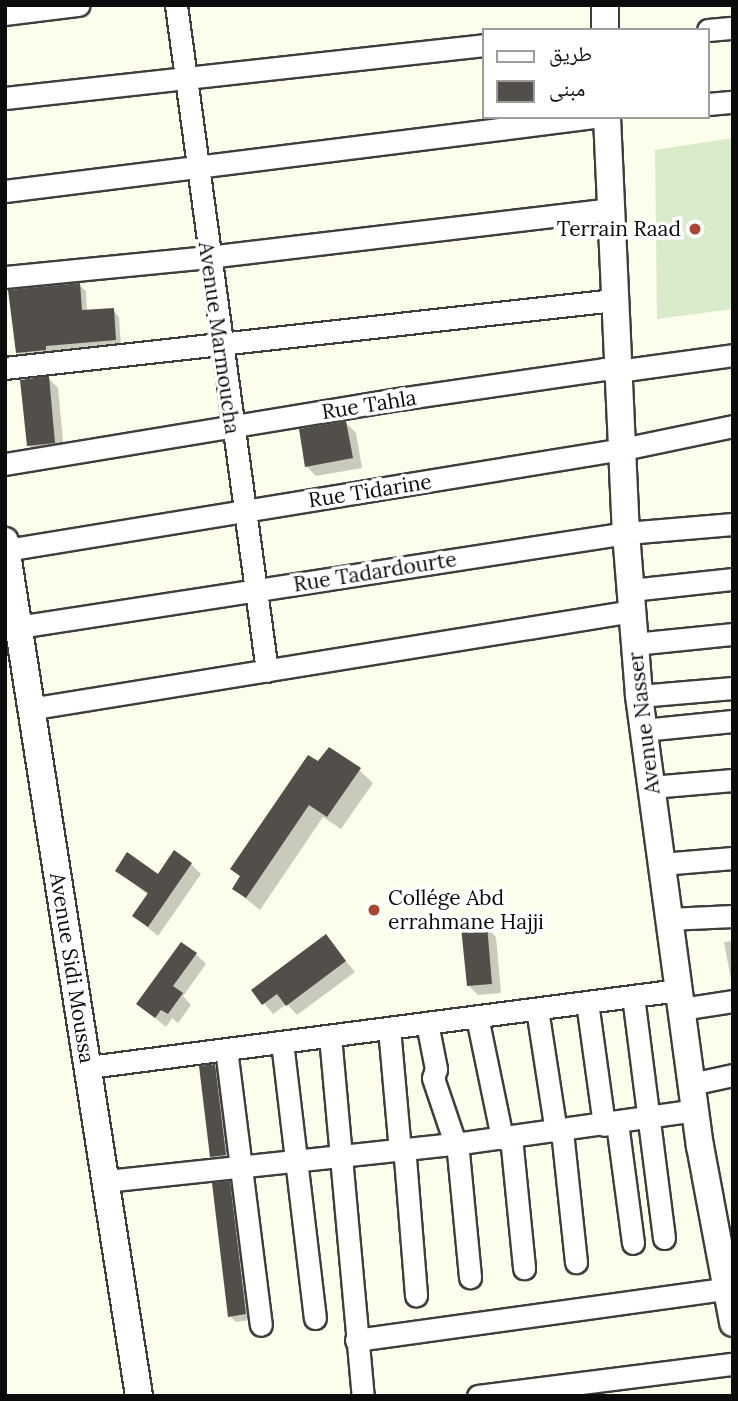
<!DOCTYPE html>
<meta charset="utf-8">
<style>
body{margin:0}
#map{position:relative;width:738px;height:1401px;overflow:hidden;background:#fdfdec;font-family:Lora,"Noto Naskh Arabic",serif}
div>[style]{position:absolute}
.pitch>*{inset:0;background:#d9ebca}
.shadow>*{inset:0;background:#0003}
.building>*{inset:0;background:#524e49}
.roads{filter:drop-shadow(2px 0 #3e3e3e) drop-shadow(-2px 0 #3e3e3e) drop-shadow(0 2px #3e3e3e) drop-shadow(0 -2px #3e3e3e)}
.minor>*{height:21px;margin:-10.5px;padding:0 10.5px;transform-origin:10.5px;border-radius:10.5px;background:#fff}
.tertiary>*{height:26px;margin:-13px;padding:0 13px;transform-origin:13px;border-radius:13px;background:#fff}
.dots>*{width:19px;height:19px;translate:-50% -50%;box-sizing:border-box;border:4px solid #fff;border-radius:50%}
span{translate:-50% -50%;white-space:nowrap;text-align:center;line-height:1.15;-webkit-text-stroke:7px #fff;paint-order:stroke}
.poi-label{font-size:21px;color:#0b0b0b}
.right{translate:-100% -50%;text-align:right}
.left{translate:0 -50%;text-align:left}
.street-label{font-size:21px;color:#0b0b0b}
.frame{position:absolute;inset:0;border:7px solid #0b0b0b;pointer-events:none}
.legend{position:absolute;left:482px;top:28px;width:228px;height:91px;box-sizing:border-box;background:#fff;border:2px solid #9d9d9d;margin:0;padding:9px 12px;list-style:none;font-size:21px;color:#0b0b0b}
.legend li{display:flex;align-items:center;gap:14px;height:35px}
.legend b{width:35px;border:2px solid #9d9d9d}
</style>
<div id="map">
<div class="pitch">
<div style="clip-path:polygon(733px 138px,733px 309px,657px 319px,655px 150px)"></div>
</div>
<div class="shadow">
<div style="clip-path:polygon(79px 285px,86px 291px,87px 312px,113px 310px,119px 317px,121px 346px,52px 352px,52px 356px,24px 359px,18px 352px)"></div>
<div style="clip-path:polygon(48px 378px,58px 388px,64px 452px,39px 455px,29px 445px)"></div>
<div style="clip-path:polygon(346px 423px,356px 433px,362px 468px,316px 476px,306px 466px)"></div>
<div style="clip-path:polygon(319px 764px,359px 770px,373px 783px,341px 829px,323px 817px,260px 910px,234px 889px,241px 877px,233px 869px)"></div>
<div style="clip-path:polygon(191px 864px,201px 874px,158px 936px,134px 916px,148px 895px,117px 870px,159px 876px)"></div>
<div style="clip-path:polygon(486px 927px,496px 937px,501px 993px,478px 995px,468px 985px)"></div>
<div style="clip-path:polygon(326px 937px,355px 972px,297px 1015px,287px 1004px,273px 1014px,253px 990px)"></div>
<div style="clip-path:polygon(733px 941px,733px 990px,724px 942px)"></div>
<div style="clip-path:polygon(196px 954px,206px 964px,183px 996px,191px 1005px,178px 1023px,172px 1018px,166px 1027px,138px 1004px)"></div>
<div style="clip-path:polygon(214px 1066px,221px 1072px,232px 1161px,218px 1162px,211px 1156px)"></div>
<div style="clip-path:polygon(229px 1183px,235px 1189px,251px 1320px,236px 1322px,230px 1316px)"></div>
</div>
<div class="building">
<div style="clip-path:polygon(80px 283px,82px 310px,114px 308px,116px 340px,46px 346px,46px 350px,16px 353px,8px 290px)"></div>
<div style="clip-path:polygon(49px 376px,55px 443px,27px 446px,20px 380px)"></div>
<div style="clip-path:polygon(346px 421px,353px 458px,305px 467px,299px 429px)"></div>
<div style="clip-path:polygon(329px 747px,361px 768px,327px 817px,309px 805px,246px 898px,232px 889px,240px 876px,230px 869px,308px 755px,318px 761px)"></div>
<div style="clip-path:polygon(174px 850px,192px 863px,148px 927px,132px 916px,148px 893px,115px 871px,127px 852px,158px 874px)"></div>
<div style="clip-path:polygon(487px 925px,492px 984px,467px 986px,461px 927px)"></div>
<div style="clip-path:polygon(326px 934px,346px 961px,286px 1006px,277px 994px,262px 1005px,251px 990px)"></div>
<div style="clip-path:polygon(181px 942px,197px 953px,173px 986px,183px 993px,168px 1014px,161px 1010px,155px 1018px,136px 1004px)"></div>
<div style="clip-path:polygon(215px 1064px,226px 1155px,210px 1157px,199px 1066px)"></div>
<div style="clip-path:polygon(230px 1181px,246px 1314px,228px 1317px,212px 1183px)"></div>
</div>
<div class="roads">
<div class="minor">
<div style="left:176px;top:5px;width:672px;rotate:82.22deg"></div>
<div style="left:5px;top:14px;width:74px;rotate:-7deg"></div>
<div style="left:708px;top:30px;width:25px;rotate:-5deg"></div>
<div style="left:5px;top:98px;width:482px;rotate:-6.3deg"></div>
<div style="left:708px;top:104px;width:25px;rotate:-5deg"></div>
<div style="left:5px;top:191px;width:595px;rotate:-7.15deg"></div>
<div style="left:5px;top:277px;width:204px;rotate:-5.6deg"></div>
<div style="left:208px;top:257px;width:405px;rotate:-6.8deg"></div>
<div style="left:5px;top:368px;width:613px;rotate:-6.37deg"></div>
<div style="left:5px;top:464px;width:399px;rotate:-9.4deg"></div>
<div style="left:399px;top:399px;width:207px;rotate:-8.3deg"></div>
<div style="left:604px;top:369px;width:14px;rotate:8deg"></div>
<div style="left:618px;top:371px;width:116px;rotate:-7.9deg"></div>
<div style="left:6px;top:550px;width:625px;rotate:-9.3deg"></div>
<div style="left:623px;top:449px;width:112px;rotate:-11.8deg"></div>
<div style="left:631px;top:590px;width:103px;rotate:-6.2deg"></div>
<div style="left:18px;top:627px;width:615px;rotate:-8.79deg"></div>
<div style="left:626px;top:533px;width:107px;rotate:-4.8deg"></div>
<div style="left:634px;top:644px;width:100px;rotate:-5.8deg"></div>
<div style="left:639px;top:696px;width:94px;rotate:-4.9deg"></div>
<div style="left:29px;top:709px;width:612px;rotate:-9.22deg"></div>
<div style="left:643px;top:730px;width:90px;rotate:-5.7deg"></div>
<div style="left:651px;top:787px;width:82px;rotate:-4.9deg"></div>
<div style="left:661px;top:864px;width:72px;rotate:-4.8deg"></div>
<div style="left:668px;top:919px;width:65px;rotate:-2.6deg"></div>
<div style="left:633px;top:996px;width:244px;rotate:82.7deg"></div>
<div style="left:587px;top:1002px;width:124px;rotate:82.1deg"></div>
<div style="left:537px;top:1009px;width:124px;rotate:81.2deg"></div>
<div style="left:681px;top:1009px;width:53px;rotate:-8.7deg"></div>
<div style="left:477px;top:1017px;width:124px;rotate:78.3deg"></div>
<div style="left:427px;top:1023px;width:47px;rotate:78.9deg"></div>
<div style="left:436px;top:1069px;width:9px;rotate:108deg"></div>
<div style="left:433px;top:1078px;width:78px;rotate:71.3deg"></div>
<div style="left:458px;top:1152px;width:126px;rotate:84.5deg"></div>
<div style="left:389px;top:1028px;width:113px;rotate:84.9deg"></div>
<div style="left:399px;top:1141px;width:18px;rotate:71deg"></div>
<div style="left:405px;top:1158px;width:138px;rotate:85.4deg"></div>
<div style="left:330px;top:1036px;width:362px;rotate:84.8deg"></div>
<div style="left:282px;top:1042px;width:278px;rotate:83.2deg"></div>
<div style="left:226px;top:1049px;width:278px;rotate:82.8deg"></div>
<div style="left:89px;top:1067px;width:595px;rotate:-7.44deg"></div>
<div style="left:691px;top:1084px;width:43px;rotate:-12.1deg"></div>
<div style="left:617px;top:1123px;width:121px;rotate:82.4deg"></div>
<div style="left:562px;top:1131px;width:132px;rotate:83.9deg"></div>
<div style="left:511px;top:1137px;width:132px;rotate:84.3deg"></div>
<div style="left:106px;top:1181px;width:351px;rotate:-6.1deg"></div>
<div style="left:455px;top:1144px;width:243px;rotate:-8deg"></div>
<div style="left:356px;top:1340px;width:373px;rotate:-7.9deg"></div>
<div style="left:478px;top:1396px;width:257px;rotate:-7.2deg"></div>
</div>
<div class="tertiary">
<div style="left:605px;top:5px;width:25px;rotate:90deg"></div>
<div style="left:607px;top:117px;width:416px;rotate:87.4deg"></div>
<div style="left:626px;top:533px;width:164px;rotate:85.4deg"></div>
<div style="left:639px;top:696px;width:454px;rotate:82.3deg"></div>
<div style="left:700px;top:1146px;width:180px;rotate:79.4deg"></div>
<div style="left:5px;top:541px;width:865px;rotate:81.09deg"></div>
</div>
</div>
<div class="dots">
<div style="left:695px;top:229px;background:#aa4634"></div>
<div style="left:374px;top:910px;background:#aa4634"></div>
</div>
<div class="poi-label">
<span class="right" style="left:681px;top:229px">Terrain Raad</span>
<span class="left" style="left:388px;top:910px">Collége Abd<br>errahmane Hajji</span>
</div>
<div class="street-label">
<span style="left:219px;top:338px;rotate:82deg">Avenue Marmoucha</span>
<span style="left:369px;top:405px;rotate:-9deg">Rue Tahla</span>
<span style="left:370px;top:491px;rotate:-9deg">Rue Tidarine</span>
<span style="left:375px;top:572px;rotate:-9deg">Rue Tadardourte</span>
<span style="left:644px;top:723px;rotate:-97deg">Avenue Nasser</span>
<span style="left:72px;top:968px;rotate:81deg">Avenue Sidi Moussa</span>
</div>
<div class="frame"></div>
<ul class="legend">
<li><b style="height:9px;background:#fff"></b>طريق</li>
<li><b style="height:19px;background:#524e49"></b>مبنى</li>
</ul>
</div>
